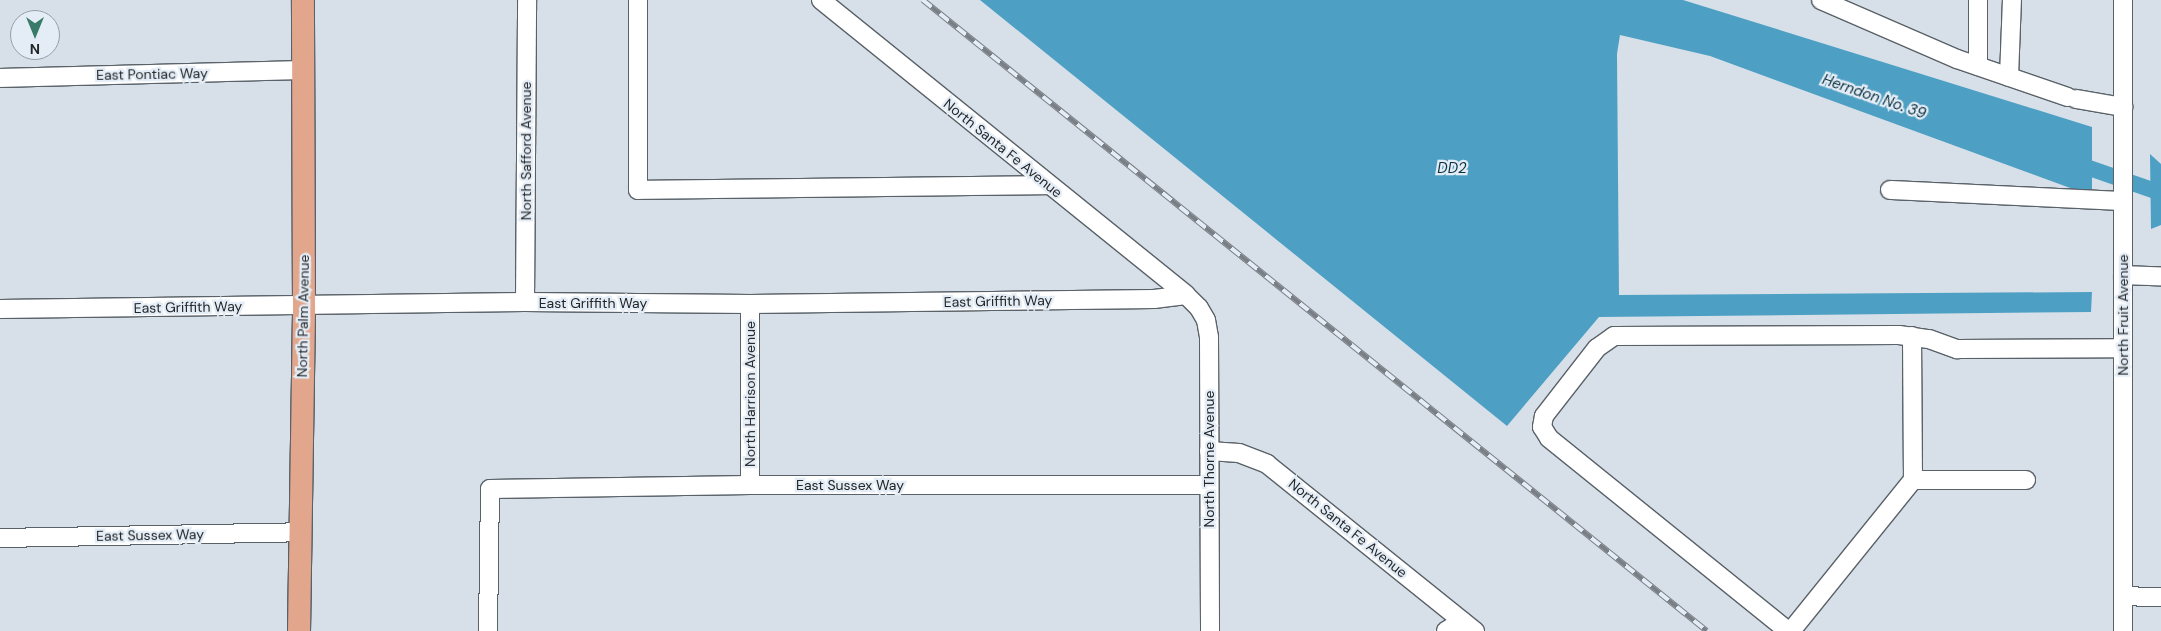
<!DOCTYPE html>
<style>
body{margin:0}
#map{position:relative;width:2161px;height:631px;overflow:hidden;background:#d7e0e8;font-family:"DM Sans",sans-serif}
div>[style]{position:absolute}
.water>*{inset:0;background:#4da0c4}
.canal>*{height:16px;margin:-8px;padding:0 8px;transform-origin:8px;border-radius:8px;background:#4da0c4}
.roads{filter:drop-shadow(1px 0 #5a6269) drop-shadow(-1px 0 #5a6269) drop-shadow(0 1px #5a6269) drop-shadow(0 -1px #5a6269)}
.minor>*{height:18px;margin:-9px;padding:0 9px;transform-origin:9px;border-radius:9px;background:#fff}
.major>*{height:22px;margin:-11px;padding:0 11px;transform-origin:11px;border-radius:11px;background:#e1a68c}
.rail>*{height:5.5px;margin-top:-2.75px;transform-origin:0;background:repeating-linear-gradient(90deg,#e4edf6 0 11px,#797f85 0 22px);box-sizing:border-box;border-block:1px solid #797f85}
span{translate:-50% -50%;white-space:nowrap;text-align:center;line-height:1.15;-webkit-text-stroke:4.5px #e4edf6;paint-order:stroke}
.street-label{font-size:14px;color:#232629}
.water-label{font-size:15px;color:#0a3140;font-style:italic}
.north{position:absolute;left:10px;top:10px;width:50px;height:50px;box-sizing:border-box;background:#e4edf6;border:1px solid #979da4;border-radius:50%;rotate:180deg;font-size:14px;font-weight:700;line-height:20px;text-align:center;color:#232629}
.north::after{content:'';display:block;margin:auto;width:18px;height:22px;background:#397a69;clip-path:polygon(50% 0,100% 100%,50% 72%,0 100%)}
</style>
<div id="map">
<div class="water">
<div style="clip-path:polygon(980px 0,1683px 0,2092px 127px,2092px 196px,1710px 56px,1620px 35px,1617px 54px,1619px 295px,2092px 292px,2091px 312px,1599px 317px,1507px 426px)"></div>
<div style="clip-path:polygon(2150px 154px,2161px 164px,2161px 225px,2151px 229px)"></div>
</div>
<div class="canal">
<div style="left:2072px;top:162px;width:94px;rotate:19.2deg"></div>
</div>
<div class="roads">
<div class="minor">
<div style="left:638px;top:0;width:190px;rotate:90deg"></div>
<div style="left:638px;top:190px;width:410px;rotate:-0.7deg"></div>
<div style="left:821px;top:0;width:469px;rotate:38.9deg"></div>
<div style="left:1186px;top:295px;width:18px;rotate:45deg"></div>
<div style="left:1199px;top:308px;width:14px;rotate:60deg"></div>
<div style="left:1206px;top:320px;width:17px;rotate:80deg"></div>
<div style="left:1209px;top:337px;width:294px;rotate:89.8deg"></div>
<div style="left:1821px;top:0;width:148px;rotate:23.5deg"></div>
<div style="left:1957px;top:59px;width:117px;rotate:18.9deg"></div>
<div style="left:2123px;top:0;width:631px;rotate:90deg"></div>
<div style="left:1978px;top:66px;width:66px;rotate:-90deg"></div>
<div style="left:2009px;top:77px;width:77px;rotate:-87.8deg"></div>
<div style="left:0;top:78px;width:303px;rotate:-1.5deg"></div>
<div style="left:2076px;top:99px;width:48px;rotate:9.7deg"></div>
<div style="left:1890px;top:190px;width:233px;rotate:2.7deg"></div>
<div style="left:2123px;top:275px;width:38px;rotate:2deg"></div>
<div style="left:525px;top:302px;width:302px;rotate:-89.6deg"></div>
<div style="left:0;top:309px;width:525px;rotate:-0.76deg"></div>
<div style="left:525px;top:302px;width:225px;rotate:0.5deg"></div>
<div style="left:750px;top:304px;width:404px;rotate:-0.7deg"></div>
<div style="left:1154px;top:299px;width:32px;rotate:-7deg"></div>
<div style="left:1209px;top:451px;width:30px;rotate:4deg"></div>
<div style="left:1239px;top:453px;width:30px;rotate:21deg"></div>
<div style="left:1267px;top:464px;width:267px;rotate:38.8deg"></div>
<div style="left:1913px;top:480px;width:113px"></div>
<div style="left:750px;top:485px;width:181px;rotate:-90deg"></div>
<div style="left:0;top:538px;width:300px;rotate:-1.1deg"></div>
<div style="left:2123px;top:596px;width:38px;rotate:2deg"></div>
<div style="left:488px;top:631px;width:142px;rotate:-89.2deg"></div>
<div style="left:490px;top:489px;width:260px;rotate:-0.9deg"></div>
<div style="left:750px;top:485px;width:459px"></div>
<div style="left:1446px;top:631px;width:19px;rotate:-32deg"></div>
<div style="left:1788px;top:631px;width:307px;rotate:-141.1deg"></div>
<div style="left:1549px;top:438px;width:13px;rotate:-122deg"></div>
<div style="left:1542px;top:427px;width:11px;rotate:-80deg"></div>
<div style="left:1544px;top:416px;width:86px;rotate:-52.1deg"></div>
<div style="left:1597px;top:348px;width:21px;rotate:-35deg"></div>
<div style="left:1614px;top:336px;width:285px;rotate:-0.2deg"></div>
<div style="left:1899px;top:335px;width:30px;rotate:8deg"></div>
<div style="left:1929px;top:339px;width:30px;rotate:20deg"></div>
<div style="left:1957px;top:349px;width:166px;rotate:-0.3deg"></div>
<div style="left:1791px;top:631px;width:194px;rotate:-51.1deg"></div>
<div style="left:1913px;top:480px;width:144px;rotate:-90.4deg"></div>
</div>
<div class="major">
<div style="left:299px;top:631px;width:325px;rotate:-89.1deg"></div>
<div style="left:304px;top:306px;width:306px;rotate:-90.2deg"></div>
</div>
</div>
<div class="rail">
<div style="left:923px;top:0;width:1006px;rotate:38.83deg"></div>
</div>
<div class="street-label">
<span style="left:152px;top:74px;rotate:-1deg">East Pontiac Way</span>
<span style="left:1003px;top:148px;rotate:39deg">North Santa Fe Avenue</span>
<span style="left:526px;top:151px;rotate:-90deg">North Safford Avenue</span>
<span style="left:998px;top:301px;rotate:-1deg">East Griffith Way</span>
<span style="left:593px;top:303px">East Griffith Way</span>
<span style="left:188px;top:307px;rotate:-1deg">East Griffith Way</span>
<span style="left:2123px;top:315px;rotate:-90deg">North Fruit Avenue</span>
<span style="left:303px;top:316px;rotate:-89deg">North Palm Avenue</span>
<span style="left:750px;top:394px;rotate:-90deg">North Harrison Avenue</span>
<span style="left:1209px;top:459px;rotate:-90deg">North Thorne Avenue</span>
<span style="left:850px;top:485px">East Sussex Way</span>
<span style="left:1348px;top:528px;rotate:39deg">North Santa Fe Avenue</span>
<span style="left:150px;top:535px;rotate:-1deg">East Sussex Way</span>
</div>
<div class="water-label">
<span style="left:1874px;top:97px;rotate:19deg">Herndon No. 39</span>
<span style="left:1452px;top:169px">DD2</span>
</div>
<div class="north">N</div>
</div>
